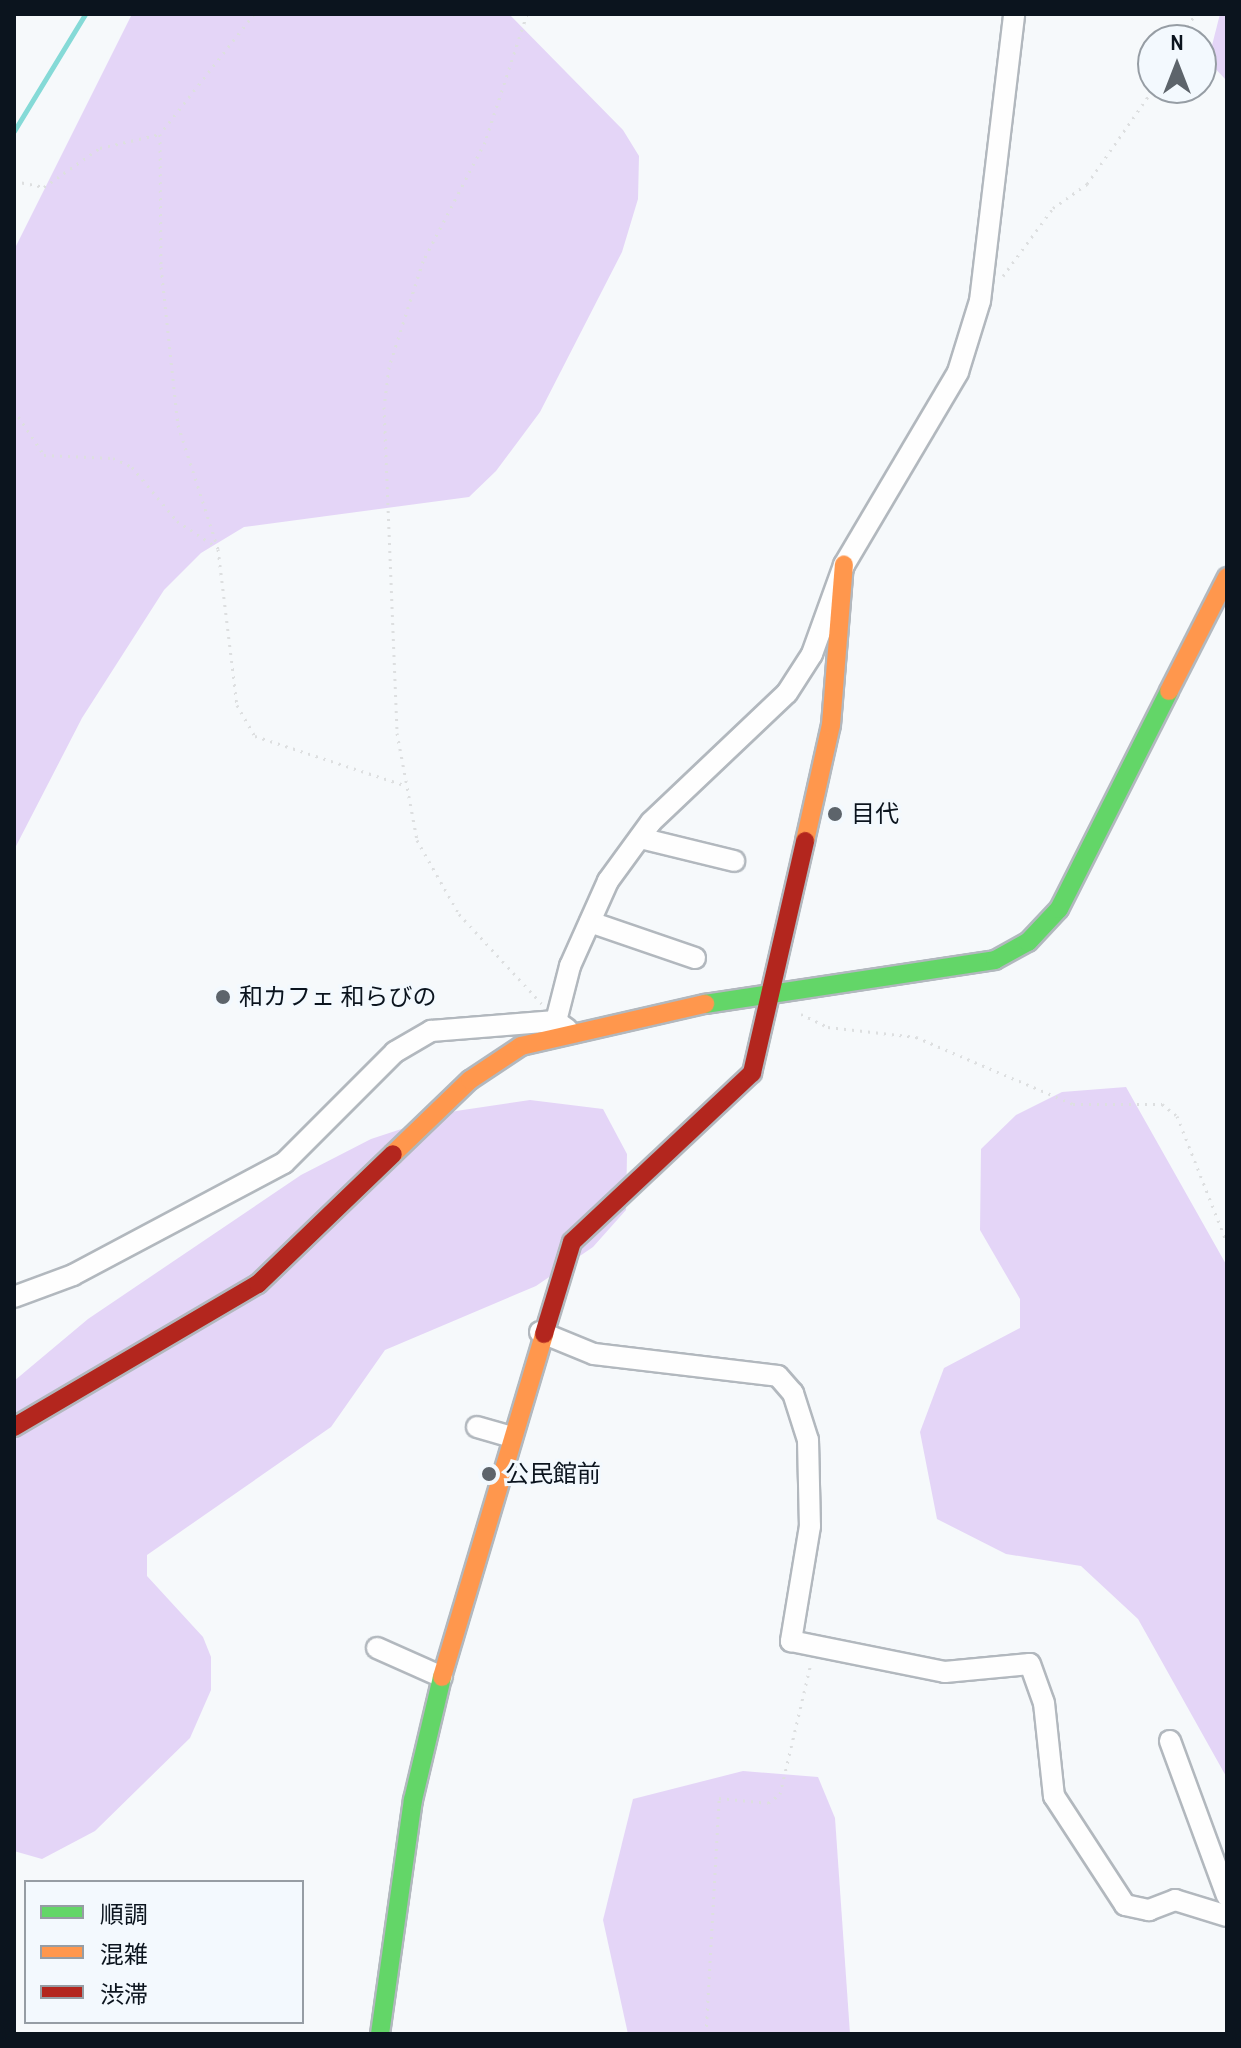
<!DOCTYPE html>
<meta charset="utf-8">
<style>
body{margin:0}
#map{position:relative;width:1241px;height:2048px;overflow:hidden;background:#f6f9fb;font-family:"Archivo Narrow","Noto Sans JP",sans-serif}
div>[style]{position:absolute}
.green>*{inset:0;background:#e4d5f7}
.stream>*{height:5px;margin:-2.5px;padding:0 2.5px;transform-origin:2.5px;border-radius:2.5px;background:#85dad7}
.path>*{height:3px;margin-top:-1.5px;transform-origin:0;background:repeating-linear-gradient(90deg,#dddfe0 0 2px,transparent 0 8px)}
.roads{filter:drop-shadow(2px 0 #b2b8be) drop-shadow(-2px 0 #b2b8be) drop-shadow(0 2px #b2b8be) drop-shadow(0 -2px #b2b8be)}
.street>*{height:20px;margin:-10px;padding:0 10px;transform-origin:10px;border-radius:10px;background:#fefefe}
.fast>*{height:18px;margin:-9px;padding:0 9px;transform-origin:9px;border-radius:9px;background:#63d668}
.slow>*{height:18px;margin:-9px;padding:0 9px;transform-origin:9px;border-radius:9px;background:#ff974d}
.jam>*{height:18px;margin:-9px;padding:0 9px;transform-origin:9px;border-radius:9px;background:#b3261e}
.dots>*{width:22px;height:22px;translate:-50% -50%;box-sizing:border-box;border:4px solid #f3f9fe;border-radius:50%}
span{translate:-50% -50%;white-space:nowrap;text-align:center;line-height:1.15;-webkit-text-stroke:6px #f3f9fe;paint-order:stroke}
.poi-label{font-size:24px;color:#0b141e}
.left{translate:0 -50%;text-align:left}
.frame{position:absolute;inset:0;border:16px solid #0b141e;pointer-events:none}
.legend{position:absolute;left:24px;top:1880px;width:280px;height:144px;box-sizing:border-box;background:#f3f9fe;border:2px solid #969da4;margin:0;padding:10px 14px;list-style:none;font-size:24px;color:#0b141e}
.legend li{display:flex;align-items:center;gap:16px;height:40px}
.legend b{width:40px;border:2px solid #969da4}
.north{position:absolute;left:1137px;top:24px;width:80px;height:80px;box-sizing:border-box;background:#f3f9fe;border:2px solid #969da4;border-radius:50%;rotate:0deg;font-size:22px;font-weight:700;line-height:32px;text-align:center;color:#0b141e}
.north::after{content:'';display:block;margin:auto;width:28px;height:36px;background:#5d646b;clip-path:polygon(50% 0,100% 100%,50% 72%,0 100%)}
</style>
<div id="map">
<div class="green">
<div style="clip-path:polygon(132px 14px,509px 14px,623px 130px,639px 156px,638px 199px,622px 252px,540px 412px,496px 471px,469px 497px,244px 527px,201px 553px,164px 590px,82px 718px,14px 850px,14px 250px)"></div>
<div style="clip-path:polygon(1220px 14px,1227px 14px,1227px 81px,1208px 61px)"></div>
<div style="clip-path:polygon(1126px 1087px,1227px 1266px,1227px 1778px,1138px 1619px,1081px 1566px,1006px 1554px,937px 1519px,920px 1432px,944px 1368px,1020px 1328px,1020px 1299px,980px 1230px,981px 1149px,1016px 1115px,1062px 1092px)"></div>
<div style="clip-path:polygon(530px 1100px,603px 1109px,627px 1154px,626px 1210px,593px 1247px,536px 1286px,385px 1350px,331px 1427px,147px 1555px,147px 1576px,203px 1637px,211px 1657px,211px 1690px,190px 1738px,95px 1831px,42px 1859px,14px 1851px,14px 1381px,88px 1319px,301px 1175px,371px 1139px,456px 1111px)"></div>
<div style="clip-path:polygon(743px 1771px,818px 1777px,835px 1818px,850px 2034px,628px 2034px,603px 1920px,633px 1799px)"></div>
</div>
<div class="stream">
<div style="left:14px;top:131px;width:137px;rotate:-58.7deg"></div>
</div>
<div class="path">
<div style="left:254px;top:14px;width:152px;rotate:128.1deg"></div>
<div style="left:160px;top:134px;width:133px;rotate:89.6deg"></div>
<div style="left:161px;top:267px;width:159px;rotate:83.9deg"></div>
<div style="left:178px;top:425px;width:130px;rotate:72.1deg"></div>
<div style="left:218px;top:549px;width:157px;rotate:83.1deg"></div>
<div style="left:237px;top:705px;width:36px;rotate:60deg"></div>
<div style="left:255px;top:736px;width:157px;rotate:18.2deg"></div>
<div style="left:527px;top:14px;width:135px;rotate:108.2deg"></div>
<div style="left:485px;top:142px;width:134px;rotate:117.5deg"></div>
<div style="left:423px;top:261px;width:111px;rotate:107.8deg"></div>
<div style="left:389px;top:367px;width:40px;rotate:97.1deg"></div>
<div style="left:384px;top:407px;width:326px;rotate:87.7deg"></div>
<div style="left:397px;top:733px;width:109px;rotate:79.4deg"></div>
<div style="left:417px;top:840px;width:85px;rotate:60.4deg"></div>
<div style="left:459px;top:914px;width:122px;rotate:47.3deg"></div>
<div style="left:1179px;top:40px;width:31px;rotate:-58deg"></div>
<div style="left:14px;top:181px;width:31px;rotate:11deg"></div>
<div style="left:44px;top:187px;width:68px;rotate:-34.9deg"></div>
<div style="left:100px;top:148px;width:62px;rotate:-13.1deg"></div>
<div style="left:1003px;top:276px;width:84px;rotate:-53.7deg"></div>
<div style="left:1053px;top:208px;width:42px;rotate:-35.2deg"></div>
<div style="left:1087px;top:184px;width:117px;rotate:-55.1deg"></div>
<div style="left:14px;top:410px;width:54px;rotate:56.3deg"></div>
<div style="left:44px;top:455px;width:69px;rotate:2.5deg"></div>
<div style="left:113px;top:458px;width:21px;rotate:25deg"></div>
<div style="left:132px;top:467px;width:70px;rotate:50.2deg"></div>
<div style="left:177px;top:521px;width:45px;rotate:33.3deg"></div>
<div style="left:801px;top:1014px;width:30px;rotate:26deg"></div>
<div style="left:828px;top:1027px;width:89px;rotate:6.5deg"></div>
<div style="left:916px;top:1037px;width:171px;rotate:23.1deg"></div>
<div style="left:1073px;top:1104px;width:89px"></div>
<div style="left:1162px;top:1104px;width:19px;rotate:39deg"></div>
<div style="left:1177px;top:1116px;width:136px;rotate:68.5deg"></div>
<div style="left:706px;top:2034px;width:236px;rotate:-86.8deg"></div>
<div style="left:719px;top:1798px;width:49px;rotate:5.8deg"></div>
<div style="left:768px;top:1803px;width:15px;rotate:-37deg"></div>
<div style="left:780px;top:1794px;width:135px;rotate:-76.7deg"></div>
</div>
<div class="roads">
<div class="street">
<div style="left:640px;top:838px;width:97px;rotate:13.7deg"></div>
<div style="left:590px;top:922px;width:111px;rotate:18.9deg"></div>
<div style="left:556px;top:1021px;width:57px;rotate:-75.7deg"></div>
<div style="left:570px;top:966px;width:93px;rotate:-65.9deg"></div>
<div style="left:608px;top:881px;width:73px;rotate:-53.9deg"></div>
<div style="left:651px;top:822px;width:187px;rotate:-43.5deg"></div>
<div style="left:787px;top:693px;width:46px;rotate:-57.3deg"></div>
<div style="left:812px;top:654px;width:95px;rotate:-70.2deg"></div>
<div style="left:844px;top:565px;width:224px;rotate:-59.4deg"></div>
<div style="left:958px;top:372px;width:74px;rotate:-72.8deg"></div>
<div style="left:980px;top:301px;width:289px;rotate:-83.2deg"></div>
<div style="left:14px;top:1297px;width:63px;rotate:-20.4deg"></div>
<div style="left:73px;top:1275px;width:239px;rotate:-28deg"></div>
<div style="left:284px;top:1163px;width:157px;rotate:-45deg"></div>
<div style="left:395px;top:1052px;width:42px;rotate:-30.3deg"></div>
<div style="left:431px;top:1031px;width:125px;rotate:-4.6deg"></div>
<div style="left:556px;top:1021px;width:14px;rotate:36deg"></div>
<div style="left:540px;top:1332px;width:58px;rotate:22.2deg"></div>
<div style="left:594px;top:1354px;width:185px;rotate:6.8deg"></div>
<div style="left:778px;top:1376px;width:23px;rotate:49deg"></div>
<div style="left:793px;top:1393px;width:49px;rotate:72.3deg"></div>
<div style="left:808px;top:1440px;width:86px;rotate:88.7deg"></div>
<div style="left:810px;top:1526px;width:117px;rotate:99.4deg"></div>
<div style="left:791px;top:1641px;width:157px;rotate:11.4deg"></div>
<div style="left:945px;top:1672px;width:85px;rotate:-5.4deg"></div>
<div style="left:1030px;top:1664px;width:41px;rotate:70.3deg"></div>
<div style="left:1044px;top:1703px;width:94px;rotate:83.9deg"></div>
<div style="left:1054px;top:1796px;width:130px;rotate:56.9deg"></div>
<div style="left:1125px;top:1905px;width:25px;rotate:12deg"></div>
<div style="left:1149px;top:1910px;width:28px;rotate:-21deg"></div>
<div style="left:1175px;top:1900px;width:54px;rotate:17.1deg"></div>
<div style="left:477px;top:1427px;width:33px;rotate:16deg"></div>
<div style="left:377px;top:1648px;width:71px;rotate:24deg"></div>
<div style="left:1170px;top:1741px;width:165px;rotate:69.8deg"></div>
</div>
<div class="fast">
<div style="left:705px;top:1004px;width:293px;rotate:-8.6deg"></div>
<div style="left:995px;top:960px;width:38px;rotate:-29deg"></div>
<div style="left:1028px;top:942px;width:45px;rotate:-46.8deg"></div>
<div style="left:1059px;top:909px;width:244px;rotate:-63.2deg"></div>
<div style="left:380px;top:2034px;width:236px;rotate:-82deg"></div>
<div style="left:413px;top:1800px;width:126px;rotate:-76.7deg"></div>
</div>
<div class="slow">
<div style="left:1169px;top:691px;width:128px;rotate:-63deg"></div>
<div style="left:805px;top:841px;width:119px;rotate:-77.4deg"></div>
<div style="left:831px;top:725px;width:161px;rotate:-85.4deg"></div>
<div style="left:393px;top:1154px;width:107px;rotate:-43.9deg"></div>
<div style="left:470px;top:1080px;width:61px;rotate:-33.7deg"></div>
<div style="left:521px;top:1046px;width:189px;rotate:-12.9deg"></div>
<div style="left:442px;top:1677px;width:358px;rotate:-73.4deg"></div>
</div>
<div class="jam">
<div style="left:544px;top:1334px;width:96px;rotate:-73.1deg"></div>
<div style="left:572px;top:1242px;width:247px;rotate:-43.2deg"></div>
<div style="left:752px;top:1073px;width:238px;rotate:-77.1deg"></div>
<div style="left:14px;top:1427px;width:283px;rotate:-30.4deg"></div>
<div style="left:258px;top:1284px;width:187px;rotate:-43.9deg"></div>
</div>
</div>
<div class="dots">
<div style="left:835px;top:814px;background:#5d646b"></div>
<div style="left:223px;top:997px;background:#5d646b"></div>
<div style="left:489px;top:1474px;background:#5d646b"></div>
</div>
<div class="poi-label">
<span class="left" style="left:851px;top:814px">目代</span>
<span class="left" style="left:239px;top:997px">和カフェ 和らびの</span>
<span class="left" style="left:505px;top:1474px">公民館前</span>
</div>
<div class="frame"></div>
<ul class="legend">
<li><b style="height:10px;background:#63d668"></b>順調</li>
<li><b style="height:10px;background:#ff974d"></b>混雑</li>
<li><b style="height:10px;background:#b3261e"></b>渋滞</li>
</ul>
<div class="north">N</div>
</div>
